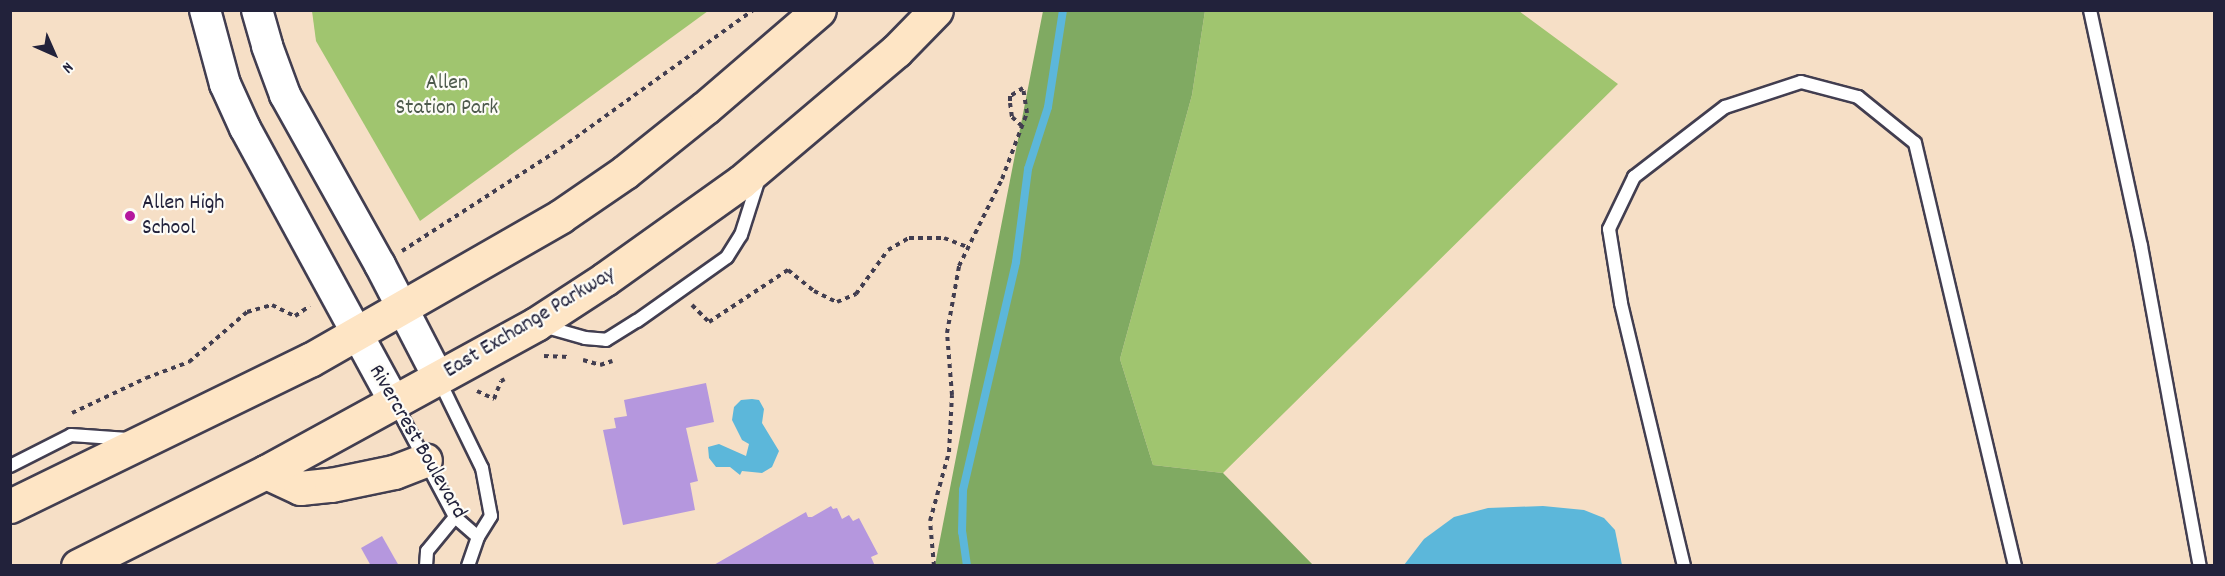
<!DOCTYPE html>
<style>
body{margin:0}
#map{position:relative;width:2225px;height:576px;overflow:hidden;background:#f6dfc6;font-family:Dekko,sans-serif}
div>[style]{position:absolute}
.green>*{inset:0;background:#a0c56f}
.forest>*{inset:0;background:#80aa62}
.water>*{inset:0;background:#5cb7da}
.stream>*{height:8px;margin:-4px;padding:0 4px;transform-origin:4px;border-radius:4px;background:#5cb7da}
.building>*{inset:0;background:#b597de}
.path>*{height:4px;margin-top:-2px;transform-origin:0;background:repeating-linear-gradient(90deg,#423e50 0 4.5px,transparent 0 9px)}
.roads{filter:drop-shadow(2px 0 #423e50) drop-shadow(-2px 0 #423e50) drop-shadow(0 2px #423e50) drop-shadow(0 -2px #423e50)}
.service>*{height:12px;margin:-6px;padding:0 6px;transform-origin:6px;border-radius:6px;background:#fff}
.tertiary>*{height:30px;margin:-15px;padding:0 15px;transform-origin:15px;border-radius:15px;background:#fff}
.secondary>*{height:33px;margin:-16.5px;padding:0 16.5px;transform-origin:16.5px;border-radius:16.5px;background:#fee5c5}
.dots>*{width:16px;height:16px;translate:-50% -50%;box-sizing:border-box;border:3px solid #fdfcf7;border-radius:50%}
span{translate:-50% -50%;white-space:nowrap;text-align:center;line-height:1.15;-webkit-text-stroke:4.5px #fdfcf7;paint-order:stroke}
.park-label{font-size:22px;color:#4e5b4d}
.poi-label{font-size:22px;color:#22223b}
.left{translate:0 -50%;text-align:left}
.street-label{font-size:22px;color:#22223b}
.frame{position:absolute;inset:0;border:12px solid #22223b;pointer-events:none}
.north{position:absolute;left:24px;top:24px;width:60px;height:60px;-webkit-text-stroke:4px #fdfcf7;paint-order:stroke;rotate:135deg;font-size:16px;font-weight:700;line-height:24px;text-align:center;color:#22223b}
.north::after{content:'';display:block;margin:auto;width:21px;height:27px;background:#22223b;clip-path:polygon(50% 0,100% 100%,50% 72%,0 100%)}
</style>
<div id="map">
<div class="green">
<div style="clip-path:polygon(312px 11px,312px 10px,708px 11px,420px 221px,316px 41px)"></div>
<div style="clip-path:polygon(1205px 11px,1519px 11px,1618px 84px,1223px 473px,1153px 465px,1120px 359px,1192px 95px)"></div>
</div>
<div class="forest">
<div style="clip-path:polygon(1043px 11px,1205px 11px,1192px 95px,1120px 359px,1153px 465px,1223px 473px,1313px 565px,935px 565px)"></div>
</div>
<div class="water">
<div style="clip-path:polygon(752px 399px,759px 400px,764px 409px,762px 423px,779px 451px,772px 467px,762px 473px,742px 471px,740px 475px,730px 467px,716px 467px,709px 458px,708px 447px,719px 444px,746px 456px,749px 444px,742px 440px,732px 420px,734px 407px,741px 400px)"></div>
<div style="clip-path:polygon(1543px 506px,1584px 510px,1604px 518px,1615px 530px,1622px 565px,1404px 565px,1424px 539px,1454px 517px,1488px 508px)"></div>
</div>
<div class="stream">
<div style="left:967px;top:566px;width:34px;rotate:-98deg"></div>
<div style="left:962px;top:532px;width:42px;rotate:-88.6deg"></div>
<div style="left:963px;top:490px;width:234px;rotate:-76.9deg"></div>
<div style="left:1016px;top:262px;width:94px;rotate:-82.6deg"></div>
<div style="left:1028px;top:169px;width:65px;rotate:-72.1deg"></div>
<div style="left:1048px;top:107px;width:98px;rotate:-81.2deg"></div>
</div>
<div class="building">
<div style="clip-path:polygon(706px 383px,714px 422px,686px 428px,698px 481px,690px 483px,695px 510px,623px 525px,603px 430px,616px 428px,614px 418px,627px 416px,624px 400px)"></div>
<div style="clip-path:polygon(831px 506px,833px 509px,837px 508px,842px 519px,849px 515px,853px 521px,859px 518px,878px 554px,871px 557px,875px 566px,712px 566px,806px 512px,808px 517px,812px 517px)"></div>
<div style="clip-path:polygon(382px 536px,399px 566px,371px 566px,361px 548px)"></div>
</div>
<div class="path">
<div style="left:402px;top:251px;width:189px;rotate:-32.9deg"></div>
<div style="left:561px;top:148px;width:236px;rotate:-35.7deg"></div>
<div style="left:692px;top:305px;width:24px;rotate:45deg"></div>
<div style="left:709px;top:322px;width:95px;rotate:-33.4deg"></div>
<div style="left:788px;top:270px;width:33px;rotate:39deg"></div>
<div style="left:814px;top:291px;width:25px;rotate:26deg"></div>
<div style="left:837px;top:302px;width:21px;rotate:-23deg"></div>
<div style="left:856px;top:294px;width:54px;rotate:-54deg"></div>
<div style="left:888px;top:250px;width:24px;rotate:-30deg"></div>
<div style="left:909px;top:238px;width:35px"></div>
<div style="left:944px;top:238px;width:26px;rotate:21deg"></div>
<div style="left:544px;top:356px;width:26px;rotate:2deg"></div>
<div style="left:583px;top:360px;width:18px;rotate:16deg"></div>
<div style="left:600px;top:365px;width:13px;rotate:-18deg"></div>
<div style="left:477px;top:391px;width:19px;rotate:25deg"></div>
<div style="left:494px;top:399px;width:19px;rotate:-69deg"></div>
<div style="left:501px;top:381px;width:4px;rotate:-27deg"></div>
<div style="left:72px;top:413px;width:82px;rotate:-25.3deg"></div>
<div style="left:146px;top:378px;width:46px;rotate:-20.4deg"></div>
<div style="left:189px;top:362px;width:77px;rotate:-40.8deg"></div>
<div style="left:247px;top:312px;width:26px;rotate:-16deg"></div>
<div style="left:272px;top:305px;width:25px;rotate:26deg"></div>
<div style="left:295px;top:316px;width:18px;rotate:-34deg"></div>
<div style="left:934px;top:566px;width:45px;rotate:-95.1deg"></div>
<div style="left:930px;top:521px;width:72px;rotate:-74.6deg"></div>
<div style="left:949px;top:452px;width:57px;rotate:-87deg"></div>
<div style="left:952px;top:395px;width:62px;rotate:-94.6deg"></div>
<div style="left:947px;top:333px;width:68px;rotate:-79.8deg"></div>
<div style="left:959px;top:266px;width:97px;rotate:-63.7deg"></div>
<div style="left:1002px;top:179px;width:71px;rotate:-69.3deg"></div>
<div style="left:1027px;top:113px;width:25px;rotate:-99deg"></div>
<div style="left:1023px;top:88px;width:15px;rotate:148deg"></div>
<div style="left:1010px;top:96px;width:7px;rotate:90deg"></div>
<div style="left:1010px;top:103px;width:14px;rotate:82deg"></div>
<div style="left:1012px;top:117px;width:13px;rotate:42deg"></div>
</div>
<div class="roads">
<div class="service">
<div style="left:2090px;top:10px;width:241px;rotate:77.8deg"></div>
<div style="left:2141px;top:246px;width:325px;rotate:79.6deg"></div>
<div style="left:543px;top:326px;width:44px;rotate:15.9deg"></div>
<div style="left:585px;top:338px;width:21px;rotate:5deg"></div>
<div style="left:606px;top:340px;width:36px;rotate:-32deg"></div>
<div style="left:637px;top:321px;width:110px;rotate:-35.4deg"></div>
<div style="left:727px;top:257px;width:26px;rotate:-58deg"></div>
<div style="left:741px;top:235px;width:63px;rotate:-72.4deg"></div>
<div style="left:439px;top:380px;width:98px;rotate:64deg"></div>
<div style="left:482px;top:468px;width:49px;rotate:79.4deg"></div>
<div style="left:491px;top:516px;width:25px;rotate:122deg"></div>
<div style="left:478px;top:537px;width:31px;rotate:109deg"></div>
<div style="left:395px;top:404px;width:128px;rotate:62deg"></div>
<div style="left:455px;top:517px;width:30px;rotate:41deg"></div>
<div style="left:10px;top:466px;width:68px;rotate:-26.9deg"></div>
<div style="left:71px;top:435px;width:57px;rotate:4deg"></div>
<div style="left:426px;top:566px;width:15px;rotate:-86deg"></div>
<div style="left:427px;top:551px;width:44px;rotate:-50.5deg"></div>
<div style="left:1684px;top:566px;width:270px;rotate:-103.5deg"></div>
<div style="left:1621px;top:303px;width:75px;rotate:-99.2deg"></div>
<div style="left:1609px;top:229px;width:58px;rotate:-64.3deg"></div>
<div style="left:1634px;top:177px;width:115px;rotate:-37.6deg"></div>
<div style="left:1725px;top:107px;width:80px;rotate:-18.2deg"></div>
<div style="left:1801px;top:82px;width:59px;rotate:14.7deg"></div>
<div style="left:1858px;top:97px;width:73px;rotate:38.9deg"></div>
<div style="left:1915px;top:143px;width:435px;rotate:76.7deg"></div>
</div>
<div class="tertiary">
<div style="left:205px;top:10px;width:77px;rotate:74.9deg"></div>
<div style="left:225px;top:84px;width:48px;rotate:65.6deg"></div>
<div style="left:245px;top:128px;width:311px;rotate:61.4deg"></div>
<div style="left:257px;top:10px;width:37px;rotate:74deg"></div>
<div style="left:267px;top:46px;width:52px;rotate:69.8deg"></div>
<div style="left:285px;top:95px;width:195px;rotate:60.8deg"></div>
<div style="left:380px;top:265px;width:128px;rotate:62.6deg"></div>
</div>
<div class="secondary">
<div style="left:266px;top:472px;width:38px;rotate:25deg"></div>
<div style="left:300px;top:488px;width:31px;rotate:-6deg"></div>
<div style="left:331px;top:485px;width:64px;rotate:-11.7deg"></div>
<div style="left:394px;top:472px;width:33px;rotate:-21deg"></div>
<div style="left:10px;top:506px;width:334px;rotate:-26deg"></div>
<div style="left:310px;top:360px;width:289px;rotate:-29.8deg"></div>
<div style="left:561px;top:216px;width:78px;rotate:-34.5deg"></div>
<div style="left:625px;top:172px;width:102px;rotate:-38.7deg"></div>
<div style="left:705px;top:108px;width:150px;rotate:-40.7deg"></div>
<div style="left:78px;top:566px;width:210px;rotate:-26.6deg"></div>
<div style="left:266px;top:472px;width:308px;rotate:-28.7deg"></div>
<div style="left:536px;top:324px;width:82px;rotate:-33.1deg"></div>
<div style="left:605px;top:279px;width:167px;rotate:-35.5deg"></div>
<div style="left:741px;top:182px;width:203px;rotate:-40.2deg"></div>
<div style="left:896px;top:51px;width:57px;rotate:-45.7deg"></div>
</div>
</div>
<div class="dots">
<div style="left:130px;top:216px;background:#b5179e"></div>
</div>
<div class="park-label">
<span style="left:447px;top:96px">Allen<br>Station Park</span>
</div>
<div class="poi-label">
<span class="left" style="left:142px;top:216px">Allen High<br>School</span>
</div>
<div class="street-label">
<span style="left:530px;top:323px;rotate:-31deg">East Exchange Parkway</span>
<span style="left:417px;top:442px;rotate:60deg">Rivercrest Boulevard</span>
</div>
<div class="frame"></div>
<div class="north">N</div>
</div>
